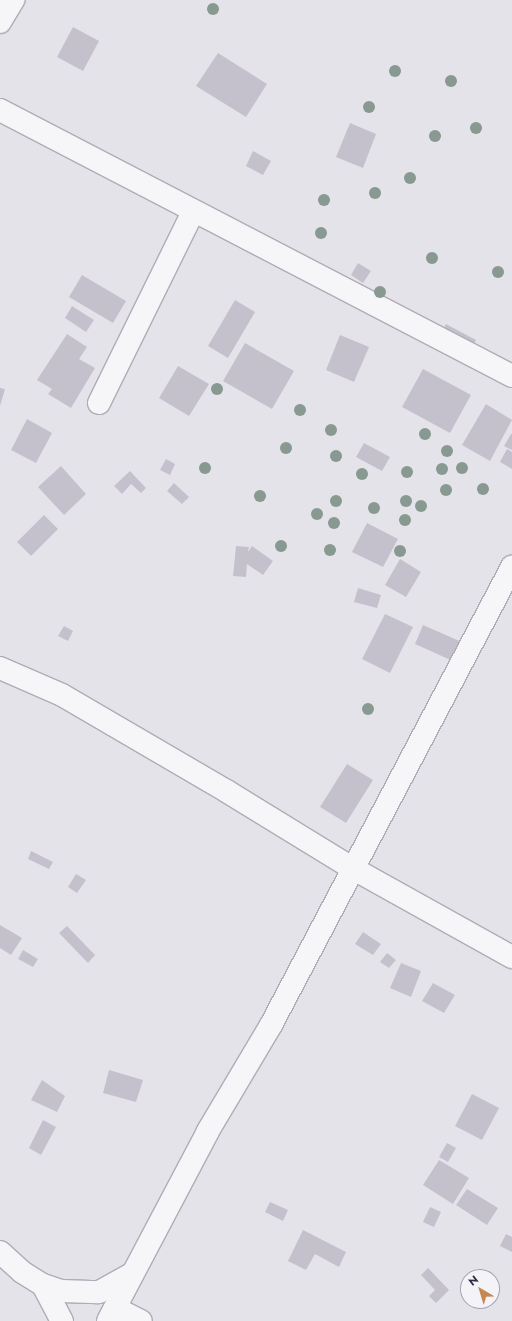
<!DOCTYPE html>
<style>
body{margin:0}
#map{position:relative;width:512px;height:1321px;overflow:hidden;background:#e5e3ea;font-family:Jost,sans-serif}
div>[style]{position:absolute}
.building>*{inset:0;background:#c4c1cd}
.roads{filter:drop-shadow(1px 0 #afacb7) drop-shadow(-1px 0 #afacb7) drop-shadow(0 1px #afacb7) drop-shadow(0 -1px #afacb7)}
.minor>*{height:22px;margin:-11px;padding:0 11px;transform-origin:11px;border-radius:11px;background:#f6f6f9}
.trees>*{width:12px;height:12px;margin:-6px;border-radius:50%;background:#879991}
span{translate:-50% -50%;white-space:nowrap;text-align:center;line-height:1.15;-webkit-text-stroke:4px #f4f3f8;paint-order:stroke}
.north{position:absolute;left:460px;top:1269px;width:40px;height:40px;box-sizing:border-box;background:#f4f3f8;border:1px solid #a6a3af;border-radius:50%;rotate:322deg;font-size:11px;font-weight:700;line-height:16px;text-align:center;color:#312c41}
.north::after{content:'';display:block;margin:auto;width:14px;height:18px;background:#c58852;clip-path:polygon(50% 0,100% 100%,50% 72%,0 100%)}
</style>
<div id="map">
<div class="building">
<div style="clip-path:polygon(73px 27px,99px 41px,83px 71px,57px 57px)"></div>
<div style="clip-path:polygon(218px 53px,267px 84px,246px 117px,196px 86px)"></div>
<div style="clip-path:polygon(350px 123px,376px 134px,363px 168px,336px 157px)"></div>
<div style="clip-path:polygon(253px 151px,271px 161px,263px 175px,246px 166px)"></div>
<div style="clip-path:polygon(358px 263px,371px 271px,363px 283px,351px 275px)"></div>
<div style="clip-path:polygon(82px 275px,126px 301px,113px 323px,69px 297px)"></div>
<div style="clip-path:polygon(235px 300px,255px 312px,228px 358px,208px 346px)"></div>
<div style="clip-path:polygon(72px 306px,94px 320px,86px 332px,65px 318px)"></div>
<div style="clip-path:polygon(446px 324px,476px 340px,472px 348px,442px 332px)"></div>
<div style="clip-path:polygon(67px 334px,87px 347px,79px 359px,95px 368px,71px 408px,48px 394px,52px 389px,37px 380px)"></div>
<div style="clip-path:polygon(340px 335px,369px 347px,354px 382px,326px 370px)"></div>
<div style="clip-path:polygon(245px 343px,294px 371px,272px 409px,223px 381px)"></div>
<div style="clip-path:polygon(178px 366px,209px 384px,189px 416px,159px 398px)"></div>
<div style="clip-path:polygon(423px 369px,471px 395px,450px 433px,402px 407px)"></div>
<div style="clip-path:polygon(0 388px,5px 389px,0 406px)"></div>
<div style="clip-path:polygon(486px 404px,512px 420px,490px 461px,462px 445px)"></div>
<div style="clip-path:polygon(27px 419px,52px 433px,36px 463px,11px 450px)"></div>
<div style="clip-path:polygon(511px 434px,512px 434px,512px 450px,504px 446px)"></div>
<div style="clip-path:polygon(364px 443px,390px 457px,382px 471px,356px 457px)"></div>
<div style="clip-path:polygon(507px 449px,512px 452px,512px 469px,500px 462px)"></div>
<div style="clip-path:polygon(166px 459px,175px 464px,170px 475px,160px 470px)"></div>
<div style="clip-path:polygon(61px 466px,86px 494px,64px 515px,38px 487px)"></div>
<div style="clip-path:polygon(130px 471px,146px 488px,141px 493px,131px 484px,122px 494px,114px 486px)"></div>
<div style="clip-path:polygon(174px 483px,189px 497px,182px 504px,167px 491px)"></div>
<div style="clip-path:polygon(44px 515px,58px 529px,31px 556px,17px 542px)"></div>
<div style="clip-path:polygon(367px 523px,398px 539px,383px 567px,352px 552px)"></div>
<div style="clip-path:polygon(236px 546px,249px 547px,248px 552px,252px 546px,273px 561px,263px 575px,247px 564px,246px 577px,233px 576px)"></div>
<div style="clip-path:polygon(400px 559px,421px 572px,406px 597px,385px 585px)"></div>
<div style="clip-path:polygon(358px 588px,381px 595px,377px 608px,354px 602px)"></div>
<div style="clip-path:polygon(385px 614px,413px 627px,390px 673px,362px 659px)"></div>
<div style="clip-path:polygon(423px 625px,464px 643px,455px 662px,415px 644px)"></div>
<div style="clip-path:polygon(64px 626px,73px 631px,68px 641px,58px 636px)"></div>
<div style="clip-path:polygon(347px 764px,373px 780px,346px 823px,320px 807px)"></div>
<div style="clip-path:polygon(31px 851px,53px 862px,49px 869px,28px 859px)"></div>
<div style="clip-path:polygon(76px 874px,86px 880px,77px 893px,68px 887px)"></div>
<div style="clip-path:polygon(0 925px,22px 938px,11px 955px,0 948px)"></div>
<div style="clip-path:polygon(67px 926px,95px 955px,88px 963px,59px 933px)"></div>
<div style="clip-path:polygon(363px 932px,381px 944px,373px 955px,355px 944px)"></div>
<div style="clip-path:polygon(23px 950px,38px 959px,33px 967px,18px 959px)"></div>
<div style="clip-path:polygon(387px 953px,396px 960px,389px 968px,380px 962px)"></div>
<div style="clip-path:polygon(401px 963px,421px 971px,411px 997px,390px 988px)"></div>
<div style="clip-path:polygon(433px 983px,455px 995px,444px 1013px,422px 1001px)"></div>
<div style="clip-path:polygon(109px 1070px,143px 1080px,136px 1102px,103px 1093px)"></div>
<div style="clip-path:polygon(42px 1080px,65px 1096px,57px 1112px,31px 1100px)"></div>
<div style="clip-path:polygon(472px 1094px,499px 1108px,482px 1140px,455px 1126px)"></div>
<div style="clip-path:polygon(43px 1120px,56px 1127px,41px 1155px,29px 1148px)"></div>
<div style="clip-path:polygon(447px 1143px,456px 1148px,448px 1162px,439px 1157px)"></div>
<div style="clip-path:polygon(439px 1160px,469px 1178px,453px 1204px,423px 1185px)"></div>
<div style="clip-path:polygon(467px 1189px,498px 1208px,487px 1225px,456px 1205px)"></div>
<div style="clip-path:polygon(270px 1202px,288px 1210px,283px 1221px,265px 1212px)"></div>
<div style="clip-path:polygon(430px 1207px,441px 1212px,434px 1227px,423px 1222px)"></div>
<div style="clip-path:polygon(303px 1230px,346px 1252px,339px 1267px,315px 1254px,306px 1270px,288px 1261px)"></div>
<div style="clip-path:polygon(506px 1234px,512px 1237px,512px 1252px,500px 1246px)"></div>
<div style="clip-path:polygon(428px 1268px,449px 1290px,436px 1303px,429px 1296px,435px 1290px,421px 1275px)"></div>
</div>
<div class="roads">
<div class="minor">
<div style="left:0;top:22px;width:26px;rotate:-59deg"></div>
<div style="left:0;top:110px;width:577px;rotate:27.45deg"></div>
<div style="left:99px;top:403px;width:213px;rotate:-63.8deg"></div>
<div style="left:0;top:668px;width:68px;rotate:23.5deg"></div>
<div style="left:62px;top:695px;width:192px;rotate:30.3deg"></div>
<div style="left:228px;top:792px;width:145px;rotate:31.5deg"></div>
<div style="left:352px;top:868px;width:183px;rotate:29.1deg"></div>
<div style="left:0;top:1252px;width:30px;rotate:42deg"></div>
<div style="left:22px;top:1272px;width:25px;rotate:32deg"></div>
<div style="left:43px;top:1285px;width:19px;rotate:18deg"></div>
<div style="left:61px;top:1291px;width:38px;rotate:2deg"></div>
<div style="left:99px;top:1292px;width:38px;rotate:-29deg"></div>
<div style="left:43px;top:1285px;width:41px;rotate:62.2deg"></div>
<div style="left:115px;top:1308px;width:29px;rotate:27deg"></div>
<div style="left:108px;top:1321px;width:215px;rotate:-62.2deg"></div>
<div style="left:208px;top:1131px;width:123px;rotate:-59.3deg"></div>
<div style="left:271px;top:1025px;width:518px;rotate:-62.25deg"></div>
</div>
</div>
<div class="trees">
<div style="left:213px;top:9px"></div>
<div style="left:395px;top:71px"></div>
<div style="left:451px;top:81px"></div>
<div style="left:369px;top:107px"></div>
<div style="left:476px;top:128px"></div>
<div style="left:435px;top:136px"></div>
<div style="left:410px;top:178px"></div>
<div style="left:375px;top:193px"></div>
<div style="left:324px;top:200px"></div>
<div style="left:321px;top:233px"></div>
<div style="left:432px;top:258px"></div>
<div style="left:498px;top:272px"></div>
<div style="left:380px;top:292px"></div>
<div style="left:217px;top:389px"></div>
<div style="left:300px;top:410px"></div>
<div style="left:331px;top:430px"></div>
<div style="left:425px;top:434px"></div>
<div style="left:286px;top:448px"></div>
<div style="left:447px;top:451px"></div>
<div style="left:336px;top:456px"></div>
<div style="left:205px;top:468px"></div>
<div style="left:462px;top:468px"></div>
<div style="left:442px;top:469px"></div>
<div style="left:407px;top:472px"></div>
<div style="left:362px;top:474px"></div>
<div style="left:483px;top:489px"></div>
<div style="left:446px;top:490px"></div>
<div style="left:260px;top:496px"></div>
<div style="left:336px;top:501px"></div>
<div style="left:406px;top:501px"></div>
<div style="left:421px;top:506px"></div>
<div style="left:374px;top:508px"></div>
<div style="left:317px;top:514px"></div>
<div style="left:405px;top:520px"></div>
<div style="left:334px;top:523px"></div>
<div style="left:281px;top:546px"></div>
<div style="left:330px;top:550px"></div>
<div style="left:400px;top:551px"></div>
<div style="left:368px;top:709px"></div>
</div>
<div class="north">N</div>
</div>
